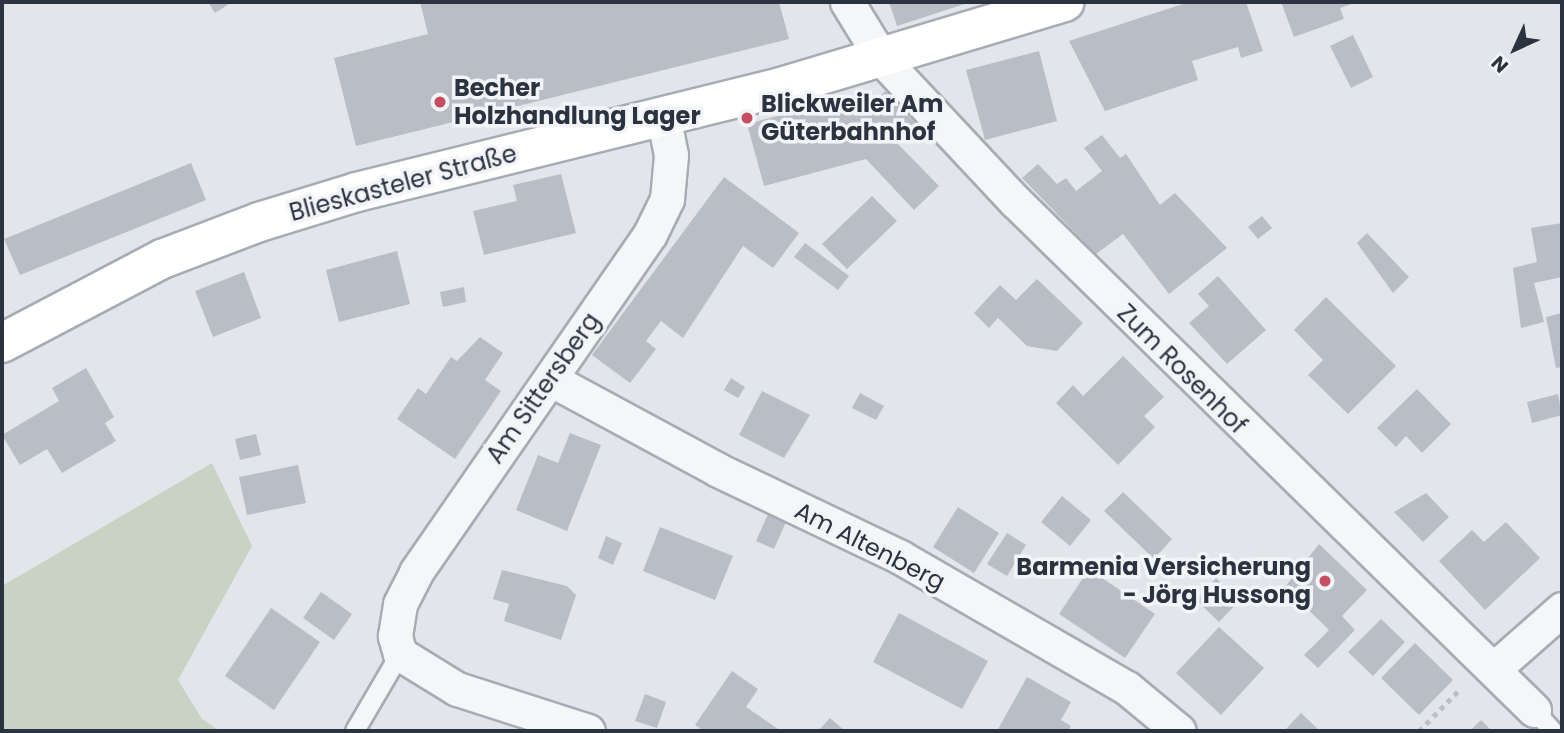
<!DOCTYPE html>
<meta charset="utf-8">
<style>
body{margin:0}
#map{position:relative;width:1564px;height:733px;overflow:hidden;background:#e2e5ea;font-family:Poppins,sans-serif}
div>[style]{position:absolute}
.green>*{inset:0;background:#c8d3c4}
.building>*{inset:0;background:#b9bec6}
.path>*{height:4.5px;margin-top:-2.25px;transform-origin:0;background:repeating-linear-gradient(90deg,#bcbfc5 0 5px,transparent 0 10px)}
.roads{filter:drop-shadow(2px 0 #a7acb4) drop-shadow(-2px 0 #a7acb4) drop-shadow(0 2px #a7acb4) drop-shadow(0 -2px #a7acb4)}
.lane>*{height:18px;margin:-9px;padding:0 9px;transform-origin:9px;border-radius:9px;background:#f5f6f8}
.street>*{height:33px;margin:-16.5px;padding:0 16.5px;transform-origin:16.5px;border-radius:16.5px;background:#f5f6f8}
.secondary>*{height:38px;margin:-19px;padding:0 19px;transform-origin:19px;border-radius:19px;background:#fff}
.dots>*{width:19px;height:19px;translate:-50% -50%;box-sizing:border-box;border:4px solid #f2f4f7;border-radius:50%}
span{translate:-50% -50%;white-space:nowrap;text-align:center;line-height:1.15;-webkit-text-stroke:7px #f2f4f7;paint-order:stroke}
.poi-label{font-size:24px;color:#2b3341;font-weight:700}
.left{translate:0 -50%;text-align:left}
.right{translate:-100% -50%;text-align:right}
.street-label{font-size:24px;color:#2b3341}
.frame{position:absolute;inset:0;border:4px solid #2b3341;pointer-events:none}
.north{position:absolute;left:1480px;top:14px;width:70px;height:70px;-webkit-text-stroke:5px #f2f4f7;paint-order:stroke;rotate:225deg;font-size:19px;font-weight:700;line-height:28px;text-align:center;color:#2b3341}
.north::after{content:'';display:block;margin:auto;width:24px;height:32px;background:#2b3341;clip-path:polygon(50% 0,100% 100%,50% 72%,0 100%)}
</style>
<div id="map">
<div class="green">
<div style="clip-path:polygon(212px 463px,252px 546px,178px 680px,202px 719px,220px 731px,2px 731px,2px 586px)"></div>
</div>
<div class="building">
<div style="clip-path:polygon(208px 2px,232px 2px,215px 13px)"></div>
<div style="clip-path:polygon(420px 2px,779px 2px,789px 39px,356px 146px,334px 58px,428px 34px)"></div>
<div style="clip-path:polygon(889px 2px,971px 2px,897px 26px)"></div>
<div style="clip-path:polygon(1189px 2px,1246px 2px,1263px 51px,1241px 58px,1238px 47px,1192px 61px,1198px 80px,1105px 111px,1069px 41px)"></div>
<div style="clip-path:polygon(1281px 2px,1357px 2px,1340px 8px,1344px 19px,1294px 37px)"></div>
<div style="clip-path:polygon(1353px 35px,1373px 77px,1351px 88px,1330px 46px)"></div>
<div style="clip-path:polygon(1039px 51px,1057px 121px,985px 140px,966px 70px)"></div>
<div style="clip-path:polygon(885px 91px,916px 124px,896px 142px,939px 186px,914px 210px,866px 159px,764px 186px,747px 124px,850px 97px,866px 110px)"></div>
<div style="clip-path:polygon(1102px 135px,1120px 158px,1126px 154px,1160px 205px,1175px 193px,1227px 248px,1169px 294px,1123px 234px,1096px 254px,1022px 178px,1038px 164px,1057px 184px,1066px 178px,1076px 191px,1102px 171px,1084px 148px)"></div>
<div style="clip-path:polygon(191px 163px,206px 200px,20px 275px,4px 239px)"></div>
<div style="clip-path:polygon(561px 174px,576px 233px,484px 255px,473px 211px,517px 201px,513px 185px)"></div>
<div style="clip-path:polygon(724px 177px,799px 233px,773px 268px,743px 246px,683px 338px,661px 321px,646px 341px,656px 349px,630px 383px,592px 355px)"></div>
<div style="clip-path:polygon(872px 196px,897px 221px,847px 269px,822px 244px)"></div>
<div style="clip-path:polygon(1262px 216px,1272px 228px,1258px 239px,1248px 227px)"></div>
<div style="clip-path:polygon(1562px 223px,1562px 277px,1534px 283px,1544px 322px,1521px 328px,1513px 268px,1537px 262px,1531px 228px)"></div>
<div style="clip-path:polygon(1367px 233px,1409px 277px,1393px 293px,1357px 243px)"></div>
<div style="clip-path:polygon(805px 243px,849px 276px,838px 290px,794px 257px)"></div>
<div style="clip-path:polygon(397px 251px,410px 304px,339px 322px,326px 270px)"></div>
<div style="clip-path:polygon(244px 272px,261px 318px,213px 337px,195px 291px)"></div>
<div style="clip-path:polygon(1218px 276px,1266px 330px,1227px 364px,1189px 323px,1209px 306px,1198px 294px)"></div>
<div style="clip-path:polygon(1037px 279px,1083px 323px,1057px 351px,1027px 346px,998px 318px,989px 328px,974px 313px,1000px 285px,1016px 300px)"></div>
<div style="clip-path:polygon(464px 287px,466px 302px,443px 307px,440px 292px)"></div>
<div style="clip-path:polygon(1326px 297px,1396px 366px,1348px 414px,1308px 375px,1323px 360px,1294px 330px)"></div>
<div style="clip-path:polygon(1562px 313px,1562px 367px,1556px 368px,1546px 317px)"></div>
<div style="clip-path:polygon(480px 337px,503px 353px,485px 380px,501px 391px,455px 459px,397px 419px,418px 388px,426px 394px,451px 357px,457px 361px)"></div>
<div style="clip-path:polygon(1123px 356px,1164px 397px,1144px 416px,1155px 427px,1118px 465px,1056px 403px,1073px 385px,1083px 396px)"></div>
<div style="clip-path:polygon(86px 368px,114px 417px,105px 423px,116px 441px,62px 473px,47px 449px,20px 465px,2px 435px,59px 401px,52px 388px)"></div>
<div style="clip-path:polygon(731px 378px,745px 387px,738px 398px,724px 390px)"></div>
<div style="clip-path:polygon(1417px 389px,1451px 424px,1422px 453px,1406px 436px,1396px 447px,1377px 428px)"></div>
<div style="clip-path:polygon(762px 391px,810px 415px,784px 458px,739px 435px)"></div>
<div style="clip-path:polygon(860px 393px,884px 406px,876px 420px,852px 408px)"></div>
<div style="clip-path:polygon(1558px 394px,1562px 415px,1532px 423px,1527px 402px)"></div>
<div style="clip-path:polygon(570px 433px,601px 445px,567px 531px,516px 510px,538px 455px,558px 463px)"></div>
<div style="clip-path:polygon(256px 434px,261px 455px,240px 460px,235px 439px)"></div>
<div style="clip-path:polygon(298px 465px,306px 503px,247px 515px,239px 477px)"></div>
<div style="clip-path:polygon(1123px 492px,1172px 539px,1154px 559px,1104px 511px)"></div>
<div style="clip-path:polygon(1426px 493px,1449px 517px,1423px 542px,1394px 512px)"></div>
<div style="clip-path:polygon(1062px 496px,1091px 520px,1070px 546px,1041px 522px)"></div>
<div style="clip-path:polygon(958px 507px,999px 533px,974px 573px,933px 547px)"></div>
<div style="clip-path:polygon(768px 514px,786px 522px,774px 549px,756px 541px)"></div>
<div style="clip-path:polygon(1506px 522px,1540px 558px,1485px 610px,1439px 561px,1472px 530px,1484px 542px)"></div>
<div style="clip-path:polygon(660px 527px,733px 556px,715px 600px,643px 571px)"></div>
<div style="clip-path:polygon(1007px 533px,1026px 545px,1007px 576px,987px 564px)"></div>
<div style="clip-path:polygon(606px 536px,622px 543px,613px 565px,598px 558px)"></div>
<div style="clip-path:polygon(1319px 544px,1367px 590px,1342px 616px,1355px 630px,1318px 668px,1304px 655px,1329px 630px,1285px 587px)"></div>
<div style="clip-path:polygon(1089px 569px,1155px 614px,1125px 658px,1059px 614px)"></div>
<div style="clip-path:polygon(502px 570px,567px 586px,576px 595px,561px 640px,504px 621px,509px 604px,493px 599px)"></div>
<div style="clip-path:polygon(1216px 578px,1239px 601px,1219px 622px,1196px 600px)"></div>
<div style="clip-path:polygon(321px 592px,352px 614px,334px 640px,303px 618px)"></div>
<div style="clip-path:polygon(271px 608px,320px 642px,274px 710px,225px 676px)"></div>
<div style="clip-path:polygon(899px 613px,988px 661px,962px 709px,873px 662px)"></div>
<div style="clip-path:polygon(1381px 619px,1405px 642px,1373px 676px,1348px 652px)"></div>
<div style="clip-path:polygon(1219px 627px,1264px 668px,1221px 715px,1176px 673px)"></div>
<div style="clip-path:polygon(1415px 643px,1453px 680px,1419px 715px,1381px 678px)"></div>
<div style="clip-path:polygon(732px 671px,758px 689px,746px 707px,781px 731px,704px 731px,695px 725px)"></div>
<div style="clip-path:polygon(1027px 677px,1071px 702px,1061px 720px,1071px 726px,1068px 731px,997px 731px)"></div>
<div style="clip-path:polygon(645px 694px,666px 702px,657px 728px,635px 721px)"></div>
<div style="clip-path:polygon(1301px 713px,1320px 731px,1276px 731px,1286px 729px)"></div>
<div style="clip-path:polygon(830px 718px,845px 731px,818px 731px)"></div>
<div style="clip-path:polygon(1481px 720px,1492px 731px,1470px 731px)"></div>
</div>
<div class="path">
<div style="left:1419px;top:731px;width:60px;rotate:-45.7deg"></div>
</div>
<div class="roads">
<div class="lane">
<div style="left:1534px;top:710px;width:28px;rotate:48deg"></div>
<div style="left:355px;top:731px;width:89px;rotate:-59.7deg"></div>
</div>
<div class="street">
<div style="left:847px;top:2px;width:67px;rotate:58.4deg"></div>
<div style="left:882px;top:59px;width:195px;rotate:46.9deg"></div>
<div style="left:1015px;top:201px;width:727px;rotate:44.44deg"></div>
<div style="left:550px;top:379px;width:191px;rotate:28.4deg"></div>
<div style="left:718px;top:470px;width:202px;rotate:25.5deg"></div>
<div style="left:900px;top:557px;width:262px;rotate:30deg"></div>
<div style="left:1127px;top:688px;width:67px;rotate:39.6deg"></div>
<div style="left:1496px;top:667px;width:88px;rotate:-41.3deg"></div>
<div style="left:588px;top:731px;width:138px;rotate:-162.2deg"></div>
<div style="left:457px;top:689px;width:67px;rotate:-148.4deg"></div>
<div style="left:400px;top:654px;width:19px;rotate:-106deg"></div>
<div style="left:395px;top:636px;width:32px;rotate:-81deg"></div>
<div style="left:400px;top:604px;width:36px;rotate:-63deg"></div>
<div style="left:416px;top:572px;width:411px;rotate:-55.3deg"></div>
<div style="left:650px;top:234px;width:39px;rotate:-64deg"></div>
<div style="left:667px;top:199px;width:44px;rotate:-84.8deg"></div>
<div style="left:671px;top:155px;width:41px;rotate:-101.3deg"></div>
</div>
<div class="secondary">
<div style="left:2px;top:343px;width:181px;rotate:-27.7deg"></div>
<div style="left:162px;top:259px;width:104px;rotate:-20.9deg"></div>
<div style="left:259px;top:222px;width:102px;rotate:-17deg"></div>
<div style="left:357px;top:192px;width:437px;rotate:-13.9deg"></div>
<div style="left:781px;top:87px;width:296px;rotate:-16.7deg"></div>
</div>
</div>
<div class="dots">
<div style="left:440px;top:102px;background:#c74e61"></div>
<div style="left:747px;top:118px;background:#c74e61"></div>
<div style="left:1325px;top:581px;background:#c74e61"></div>
</div>
<div class="poi-label">
<span class="left" style="left:454px;top:102px">Becher<br>Holzhandlung Lager</span>
<span class="left" style="left:761px;top:118px">Blickweiler Am<br>Güterbahnhof</span>
<span class="right" style="left:1311px;top:581px">Barmenia Versicherung<br>- Jörg Hussong</span>
</div>
<div class="street-label">
<span style="left:403px;top:183px;rotate:-15deg">Blieskasteler Straße</span>
<span style="left:1182px;top:369px;rotate:45deg">Zum Rosenhof</span>
<span style="left:543px;top:388px;rotate:-55deg">Am Sittersberg</span>
<span style="left:870px;top:546px;rotate:27deg">Am Altenberg</span>
</div>
<div class="frame"></div>
<div class="north">N</div>
</div>
